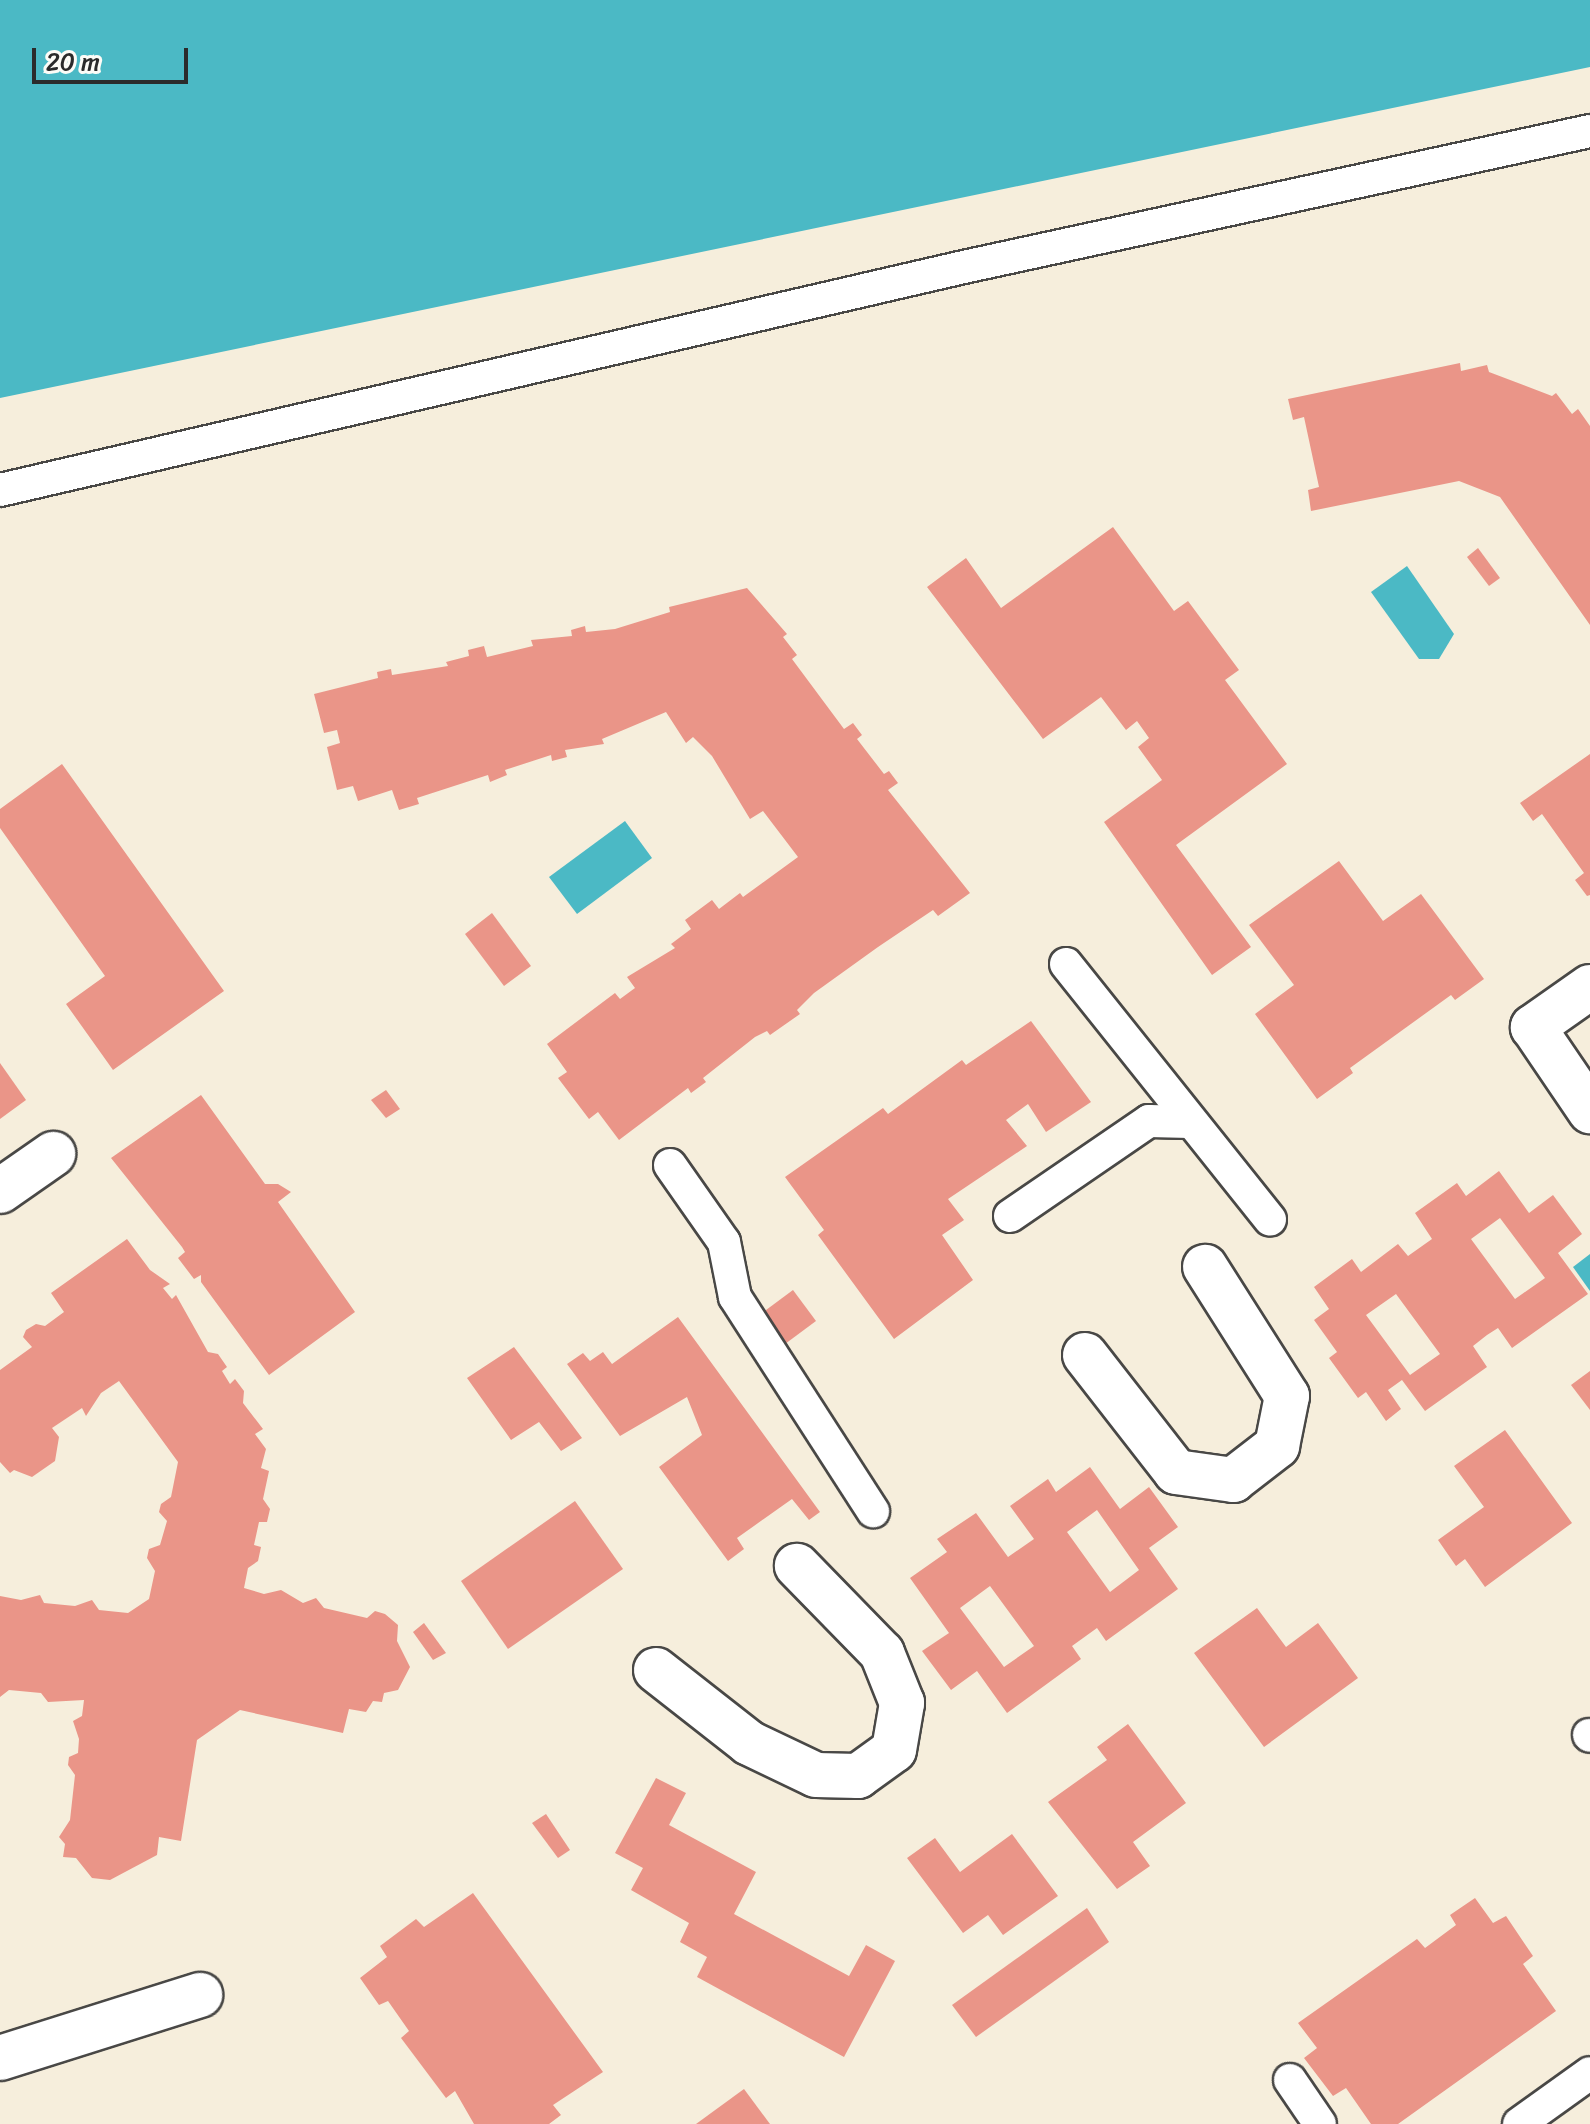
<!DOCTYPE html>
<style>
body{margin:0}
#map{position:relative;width:1590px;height:2124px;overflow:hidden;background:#f6eedc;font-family:Sriracha,sans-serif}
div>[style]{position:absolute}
.water>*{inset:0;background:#4bb9c5}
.building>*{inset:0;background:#ea9588}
.roads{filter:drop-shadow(2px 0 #494846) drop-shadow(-2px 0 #494846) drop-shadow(0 2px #494846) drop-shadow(0 -2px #494846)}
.lane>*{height:32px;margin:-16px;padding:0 16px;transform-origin:16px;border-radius:16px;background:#fff}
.street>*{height:44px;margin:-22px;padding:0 22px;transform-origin:22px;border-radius:22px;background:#fff}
span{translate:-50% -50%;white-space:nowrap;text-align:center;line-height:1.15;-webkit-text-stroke:8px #fdfcf7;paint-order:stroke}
.scale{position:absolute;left:32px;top:48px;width:156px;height:36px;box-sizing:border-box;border:4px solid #2b2b2b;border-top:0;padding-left:10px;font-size:24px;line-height:28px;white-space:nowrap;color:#2b2b2b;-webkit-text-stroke:6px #fdfcf7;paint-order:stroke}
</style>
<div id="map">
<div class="water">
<div style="clip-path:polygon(0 0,1590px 0,1590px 67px,0 398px)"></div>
<div style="clip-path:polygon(1407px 566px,1454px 634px,1439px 659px,1419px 659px,1371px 592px)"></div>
<div style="clip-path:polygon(625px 821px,652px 858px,577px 914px,549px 877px)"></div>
<div style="clip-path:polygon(1590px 1254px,1590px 1291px,1573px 1267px)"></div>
</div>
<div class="building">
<div style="clip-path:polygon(1460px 363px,1461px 371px,1487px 365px,1489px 372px,1552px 396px,1556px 393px,1572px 414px,1578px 409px,1590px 426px,1590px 625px,1500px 497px,1459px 481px,1311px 511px,1308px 490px,1319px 487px,1304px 417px,1293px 420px,1288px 399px)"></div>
<div style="clip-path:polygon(1113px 527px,1174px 611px,1188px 601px,1239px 670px,1225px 680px,1287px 764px,1176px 845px,1251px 947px,1212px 975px,1104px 822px,1162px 780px,1138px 747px,1149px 738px,1137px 721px,1126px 730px,1101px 697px,1043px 739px,927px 587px,966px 558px,1001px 608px)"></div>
<div style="clip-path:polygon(1478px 548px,1500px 578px,1489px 586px,1467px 557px)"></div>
<div style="clip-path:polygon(747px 588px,787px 634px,783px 637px,797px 655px,792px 659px,844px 729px,853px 723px,862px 735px,857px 739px,884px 774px,889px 771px,898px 783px,888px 790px,970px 893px,938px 916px,933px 910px,878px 947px,814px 993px,797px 1010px,800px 1014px,770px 1035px,767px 1031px,755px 1037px,703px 1078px,706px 1082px,691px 1093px,688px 1088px,619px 1140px,598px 1112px,589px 1119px,558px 1078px,567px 1072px,547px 1044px,615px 993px,620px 999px,635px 988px,627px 977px,675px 948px,671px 944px,691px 929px,685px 920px,712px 900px,719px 909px,740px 893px,743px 897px,798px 857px,763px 811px,750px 819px,712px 756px,693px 737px,686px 743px,666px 712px,602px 739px,604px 744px,565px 750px,567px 757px,552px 761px,551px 755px,505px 770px,507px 775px,490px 782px,488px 775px,417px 798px,419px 804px,399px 810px,392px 790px,358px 801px,353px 786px,337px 790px,327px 747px,340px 743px,337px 730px,324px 733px,314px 694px,378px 678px,377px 672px,391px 669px,392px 675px,448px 666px,446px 662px,469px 656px,468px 650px,484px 646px,487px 657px,533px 646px,531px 640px,572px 636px,571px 630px,585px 626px,586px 632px,615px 629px,670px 612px,669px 607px)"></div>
<div style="clip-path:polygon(1590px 754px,1590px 895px,1587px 896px,1575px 880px,1584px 873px,1542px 814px,1533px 821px,1520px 803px)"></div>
<div style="clip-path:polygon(62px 764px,224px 991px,113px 1070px,66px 1004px,105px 976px,0 828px,0 809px)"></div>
<div style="clip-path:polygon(1339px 861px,1383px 921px,1421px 894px,1484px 979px,1455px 1000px,1451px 995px,1350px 1068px,1353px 1073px,1317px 1099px,1255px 1014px,1294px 985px,1249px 925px)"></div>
<div style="clip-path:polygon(492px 913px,531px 966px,504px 986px,465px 934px)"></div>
<div style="clip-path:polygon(1031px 1021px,1091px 1102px,1046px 1132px,1028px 1104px,1006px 1120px,1027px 1146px,948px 1199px,964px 1220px,942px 1235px,973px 1280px,894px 1339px,818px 1235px,824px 1230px,785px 1177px,883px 1108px,888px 1114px,962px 1060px,966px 1065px)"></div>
<div style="clip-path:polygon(0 1063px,26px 1100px,0 1119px)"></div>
<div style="clip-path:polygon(386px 1090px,400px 1109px,386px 1118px,371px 1100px)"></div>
<div style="clip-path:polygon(201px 1095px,265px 1184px,278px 1184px,291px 1192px,278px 1202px,355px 1312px,269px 1375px,201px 1282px,201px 1275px,194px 1279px,178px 1258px,185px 1252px,182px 1247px,111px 1158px)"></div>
<div style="clip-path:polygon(evenodd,1499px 1171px,1529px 1213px,1553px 1195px,1582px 1234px,1558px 1253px,1588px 1294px,1512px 1348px,1498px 1328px,1487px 1335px,1473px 1346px,1487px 1367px,1425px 1411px,1402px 1380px,1388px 1390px,1401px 1409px,1386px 1421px,1366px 1392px,1358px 1398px,1329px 1358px,1337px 1352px,1314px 1320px,1329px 1309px,1314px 1287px,1352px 1259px,1361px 1272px,1398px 1244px,1408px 1256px,1432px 1239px,1415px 1213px,1457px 1183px,1466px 1196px,1499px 1171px,1500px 1218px,1545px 1278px,1515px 1299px,1471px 1239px,1500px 1218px,1499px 1171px,1396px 1294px,1440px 1354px,1410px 1375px,1366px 1315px,1396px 1294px)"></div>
<div style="clip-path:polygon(127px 1239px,150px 1270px,170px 1284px,163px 1288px,172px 1299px,176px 1295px,208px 1352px,218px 1354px,227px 1367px,222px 1371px,230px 1384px,235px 1379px,244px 1391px,243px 1403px,263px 1429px,255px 1434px,266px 1449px,261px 1468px,269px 1471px,263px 1499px,270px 1509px,267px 1522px,259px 1522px,254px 1545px,261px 1547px,258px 1561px,248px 1568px,244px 1588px,264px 1594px,281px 1590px,303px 1603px,316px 1598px,324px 1608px,367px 1618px,375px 1611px,385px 1614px,398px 1625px,397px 1641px,410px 1667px,398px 1690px,384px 1693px,382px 1702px,373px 1701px,366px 1712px,349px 1709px,343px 1733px,240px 1710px,197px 1740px,181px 1841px,159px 1837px,157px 1855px,110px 1880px,92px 1878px,76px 1858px,63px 1857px,65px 1844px,59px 1837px,70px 1820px,75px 1775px,68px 1765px,69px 1757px,78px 1753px,79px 1739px,73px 1721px,82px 1716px,84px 1700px,48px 1702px,41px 1693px,9px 1690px,0 1697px,0 1596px,21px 1600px,40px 1595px,44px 1603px,75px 1606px,92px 1600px,99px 1610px,128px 1613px,149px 1599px,155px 1571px,147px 1558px,149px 1549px,160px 1545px,167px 1521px,159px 1512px,161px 1504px,171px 1497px,178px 1462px,119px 1381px,101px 1393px,86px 1416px,82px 1408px,52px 1428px,59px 1437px,55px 1461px,32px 1477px,14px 1470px,10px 1473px,0 1462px,0 1370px,32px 1347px,23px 1337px,26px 1330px,36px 1324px,45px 1326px,64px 1312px,51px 1293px)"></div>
<div style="clip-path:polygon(793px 1290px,816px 1321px,785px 1344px,762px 1313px)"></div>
<div style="clip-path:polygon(678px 1317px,820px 1512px,809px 1520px,792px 1499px,737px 1538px,744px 1549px,728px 1561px,659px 1467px,702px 1435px,687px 1397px,620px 1436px,567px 1364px,583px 1353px,590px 1361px,603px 1352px,612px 1364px)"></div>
<div style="clip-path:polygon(514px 1347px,582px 1438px,561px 1451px,539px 1422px,511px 1440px,467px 1378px)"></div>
<div style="clip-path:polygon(1590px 1371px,1590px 1410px,1571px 1385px)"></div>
<div style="clip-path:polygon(1505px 1430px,1572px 1523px,1485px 1587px,1465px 1559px,1456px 1566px,1438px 1540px,1484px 1507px,1454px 1466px)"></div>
<div style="clip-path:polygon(evenodd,1090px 1467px,1120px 1509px,1149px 1487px,1178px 1527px,1149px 1548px,1178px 1589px,1106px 1641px,1097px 1628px,1072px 1646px,1081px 1659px,1007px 1713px,977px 1671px,951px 1690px,922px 1651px,949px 1633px,910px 1578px,947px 1552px,937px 1539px,976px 1513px,1008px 1557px,1034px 1539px,1010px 1506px,1048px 1479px,1056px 1492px,1090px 1467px,1097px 1510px,1139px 1570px,1110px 1592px,1067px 1532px,1097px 1510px,1090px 1467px,990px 1586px,1034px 1646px,1004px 1667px,960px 1608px,990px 1586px)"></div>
<div style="clip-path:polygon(575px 1501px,623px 1569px,508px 1649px,461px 1581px)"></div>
<div style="clip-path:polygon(1257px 1608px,1286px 1647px,1318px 1623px,1358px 1678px,1264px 1747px,1194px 1653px)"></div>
<div style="clip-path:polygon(424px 1623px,446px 1653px,433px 1660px,413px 1632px)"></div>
<div style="clip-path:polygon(1128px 1724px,1186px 1803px,1133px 1842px,1150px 1866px,1117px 1889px,1048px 1802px,1107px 1760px,1097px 1747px)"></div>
<div style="clip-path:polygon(656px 1778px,686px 1793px,669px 1825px,756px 1872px,734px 1914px,849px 1976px,866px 1945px,895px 1961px,844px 2057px,697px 1977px,707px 1957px,680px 1942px,689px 1923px,631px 1890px,643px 1868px,615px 1853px)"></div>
<div style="clip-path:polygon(546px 1814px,570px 1850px,558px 1858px,532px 1823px)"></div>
<div style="clip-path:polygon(1012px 1834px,1058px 1896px,1003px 1935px,988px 1915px,963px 1933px,907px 1858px,935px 1838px,960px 1872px)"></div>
<div style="clip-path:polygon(473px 1893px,603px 2072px,553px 2105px,561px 2115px,549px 2124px,474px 2124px,455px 2091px,446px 2098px,401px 2038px,409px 2031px,388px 2001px,379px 2005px,360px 1978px,387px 1957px,380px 1946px,416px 1919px,424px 1927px)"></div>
<div style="clip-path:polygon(1475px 1898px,1493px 1923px,1506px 1916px,1533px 1956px,1523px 1964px,1556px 2011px,1398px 2124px,1371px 2124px,1346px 2088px,1333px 2096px,1304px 2058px,1317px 2048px,1298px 2023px,1417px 1939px,1425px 1948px,1456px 1925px,1450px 1915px)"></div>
<div style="clip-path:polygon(1087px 1908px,1109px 1942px,976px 2037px,952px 2005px)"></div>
<div style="clip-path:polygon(744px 2089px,770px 2124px,696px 2124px)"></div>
</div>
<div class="roads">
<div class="lane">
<div style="left:0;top:490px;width:984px;rotate:-13.03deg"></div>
<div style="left:959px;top:268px;width:646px;rotate:-12.25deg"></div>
<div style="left:1066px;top:964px;width:327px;rotate:51.4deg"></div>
<div style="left:670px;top:1165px;width:94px;rotate:55deg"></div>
<div style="left:724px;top:1242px;width:56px;rotate:78.7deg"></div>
<div style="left:735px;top:1297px;width:255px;rotate:57.2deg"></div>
<div style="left:1010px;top:1216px;width:168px;rotate:-34.4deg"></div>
<div style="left:1149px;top:1121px;width:41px;rotate:1.4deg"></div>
<div style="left:1589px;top:1735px;width:1px;rotate:45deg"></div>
<div style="left:1290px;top:2080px;width:53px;rotate:55.7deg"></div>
<div style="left:1519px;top:2124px;width:87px;rotate:-35.7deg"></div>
</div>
<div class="street">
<div style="left:1590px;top:987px;width:70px;rotate:144.9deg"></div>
<div style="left:1533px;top:1027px;width:102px;rotate:55.8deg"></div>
<div style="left:0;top:1191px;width:65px;rotate:-34.9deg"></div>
<div style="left:1085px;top:1355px;width:148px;rotate:52.1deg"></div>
<div style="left:1176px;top:1472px;width:58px;rotate:8deg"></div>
<div style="left:1233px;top:1480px;width:56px;rotate:-37.7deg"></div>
<div style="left:1277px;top:1446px;width:51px;rotate:-78.7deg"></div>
<div style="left:1287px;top:1396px;width:153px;rotate:-122.4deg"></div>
<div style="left:656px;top:1670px;width:118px;rotate:38.1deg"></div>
<div style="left:749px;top:1743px;width:74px;rotate:25.5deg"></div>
<div style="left:816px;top:1775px;width:42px;rotate:1.4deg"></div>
<div style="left:858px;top:1776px;width:44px;rotate:-35.8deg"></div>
<div style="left:894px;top:1750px;width:48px;rotate:-80.3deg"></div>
<div style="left:902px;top:1703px;width:54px;rotate:-111.8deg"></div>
<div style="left:882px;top:1653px;width:122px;rotate:-134.3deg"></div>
<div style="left:0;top:2058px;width:210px;rotate:-17.5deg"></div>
</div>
</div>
<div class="scale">20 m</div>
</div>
